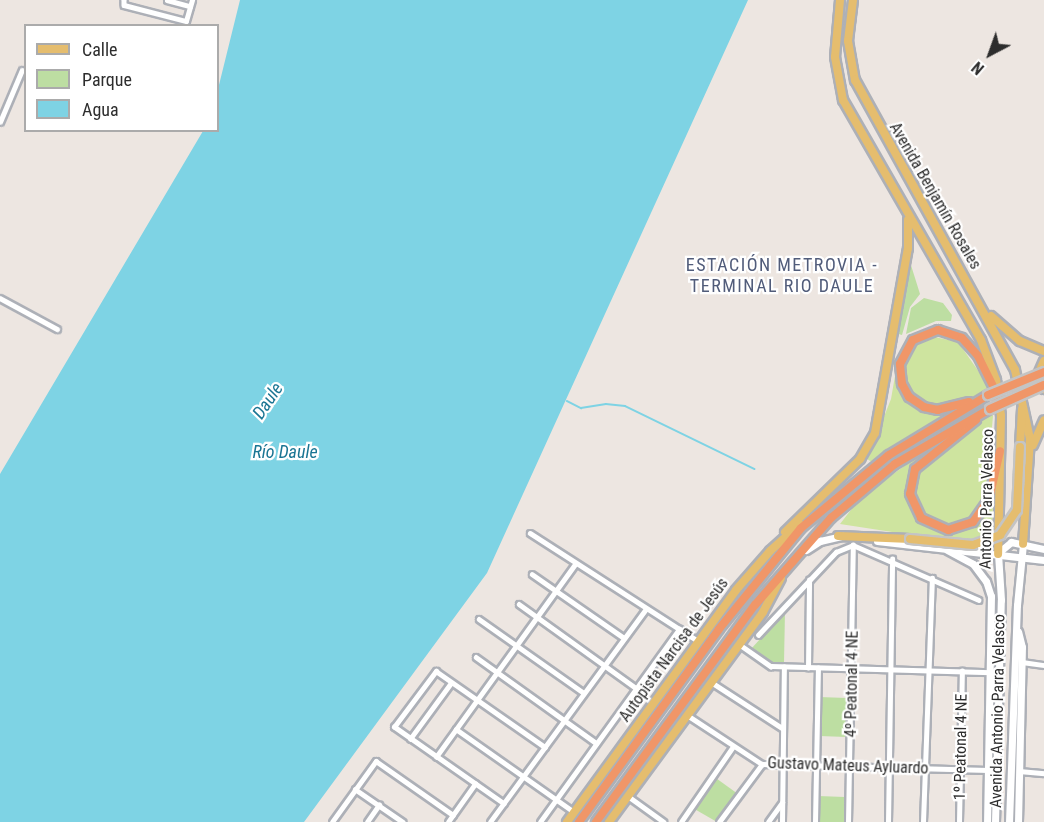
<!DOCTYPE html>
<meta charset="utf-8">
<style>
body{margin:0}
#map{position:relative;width:1044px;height:822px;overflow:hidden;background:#ede6e1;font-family:"Roboto Condensed",sans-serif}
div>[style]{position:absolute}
.green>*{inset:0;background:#bddea2}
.pitch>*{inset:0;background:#cee49f}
.water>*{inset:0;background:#7ed3e4}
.stream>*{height:1.5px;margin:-0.75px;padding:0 0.75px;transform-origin:0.75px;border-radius:0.75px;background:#7ed3e4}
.roads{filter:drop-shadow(2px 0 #adb0b7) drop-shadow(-2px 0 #adb0b7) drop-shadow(0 2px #adb0b7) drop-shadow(0 -2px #adb0b7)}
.street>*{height:4.5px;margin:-2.25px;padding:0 2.25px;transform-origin:2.25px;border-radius:2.25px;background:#fff}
.secondary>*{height:7px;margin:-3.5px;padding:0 3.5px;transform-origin:3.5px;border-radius:3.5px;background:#fff}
.primary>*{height:8px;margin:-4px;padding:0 4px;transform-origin:4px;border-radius:4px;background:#e5bd6e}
.highway>*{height:8px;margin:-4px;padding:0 4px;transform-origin:4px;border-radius:4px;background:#f09668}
.bridges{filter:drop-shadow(2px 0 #c4c4c4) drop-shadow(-2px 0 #c4c4c4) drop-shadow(0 2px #c4c4c4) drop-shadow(0 -2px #c4c4c4)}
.primary-bridge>*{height:8px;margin:-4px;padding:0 4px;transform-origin:4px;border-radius:4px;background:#e5bd6e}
.highway-bridge>*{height:8px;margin:-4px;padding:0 4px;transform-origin:4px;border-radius:4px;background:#f09668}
span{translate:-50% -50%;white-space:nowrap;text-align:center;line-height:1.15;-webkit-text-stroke:4.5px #fff;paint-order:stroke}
.street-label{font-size:16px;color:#2d2d2d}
.neighbourhood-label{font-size:18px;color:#515c7a;letter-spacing:1.5px}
.water-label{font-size:18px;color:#1a7593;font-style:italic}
.legend{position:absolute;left:24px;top:24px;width:195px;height:108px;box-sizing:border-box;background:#fff;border:2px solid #ababab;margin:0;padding:8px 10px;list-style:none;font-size:18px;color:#2d2d2d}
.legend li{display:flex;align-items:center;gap:12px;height:30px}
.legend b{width:30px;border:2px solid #ababab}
.north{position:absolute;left:960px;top:24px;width:60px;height:60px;-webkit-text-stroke:4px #fff;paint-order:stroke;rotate:221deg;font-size:16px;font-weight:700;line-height:24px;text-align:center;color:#2d2d2d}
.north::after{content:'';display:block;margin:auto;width:21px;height:27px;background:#2d2d2d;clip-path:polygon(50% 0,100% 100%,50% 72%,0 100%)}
</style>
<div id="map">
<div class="green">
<div style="clip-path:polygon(910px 262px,920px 294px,910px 307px,902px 335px,895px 333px)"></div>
<div style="clip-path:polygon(924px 298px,943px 303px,952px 315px,951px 321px,936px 321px,906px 334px,911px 308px)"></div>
<div style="clip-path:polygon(785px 612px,784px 662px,772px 662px,751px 649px)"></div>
<div style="clip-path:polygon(819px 697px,847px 698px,847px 737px,819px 736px)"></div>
<div style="clip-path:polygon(713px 776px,738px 794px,717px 822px,691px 807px)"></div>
<div style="clip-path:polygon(818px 796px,845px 797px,845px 822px,818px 822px)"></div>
</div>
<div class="pitch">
<div style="clip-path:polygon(930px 336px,958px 342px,986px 382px,993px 416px,986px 492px,993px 501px,992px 538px,984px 541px,964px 543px,840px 524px,861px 497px,942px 439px,933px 423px,872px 462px,867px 459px,891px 399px,895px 376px,907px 401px,911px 405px,916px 399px,904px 379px,904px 362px,912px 347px)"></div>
</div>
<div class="water">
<div style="clip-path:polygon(240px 0,748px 0,487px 573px,304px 822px,0 822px,0 474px,203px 131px,218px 130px,218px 89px)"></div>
</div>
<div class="stream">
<div style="left:567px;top:401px;width:16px;rotate:27deg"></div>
<div style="left:581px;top:408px;width:25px;rotate:-9deg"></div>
<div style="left:606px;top:404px;width:19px;rotate:6deg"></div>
<div style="left:625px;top:406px;width:144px;rotate:25.9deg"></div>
</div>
<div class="roads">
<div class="street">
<div style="left:124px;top:0;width:5px;rotate:90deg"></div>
<div style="left:124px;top:5px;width:64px;rotate:14.5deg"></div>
<div style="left:186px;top:21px;width:22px;rotate:-74deg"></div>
<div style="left:167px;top:0;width:24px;rotate:15deg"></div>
<div style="left:0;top:122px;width:56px;rotate:-67.1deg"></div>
<div style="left:0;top:298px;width:65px;rotate:28.5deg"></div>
<div style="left:530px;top:533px;width:200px;rotate:32.7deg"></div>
<div style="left:532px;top:574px;width:112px;rotate:34.8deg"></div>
<div style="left:519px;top:604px;width:144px;rotate:35.7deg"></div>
<div style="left:479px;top:619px;width:128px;rotate:35.2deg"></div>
<div style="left:758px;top:635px;width:114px;rotate:-46.8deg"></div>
<div style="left:836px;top:552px;width:18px;rotate:-22deg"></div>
<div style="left:853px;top:545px;width:137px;rotate:23.6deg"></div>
<div style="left:739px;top:644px;width:39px;rotate:35deg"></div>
<div style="left:771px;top:666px;width:220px;rotate:1.6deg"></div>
<div style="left:476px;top:657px;width:148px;rotate:35.6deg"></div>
<div style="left:1022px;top:662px;width:22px;rotate:8deg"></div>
<div style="left:808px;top:668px;width:88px;rotate:-89.3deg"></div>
<div style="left:711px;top:682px;width:85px;rotate:32.9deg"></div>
<div style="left:687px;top:715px;width:90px;rotate:33.2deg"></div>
<div style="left:762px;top:764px;width:226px;rotate:1.5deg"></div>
<div style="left:456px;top:729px;width:144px;rotate:35.1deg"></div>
<div style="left:410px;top:739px;width:69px;rotate:-53.8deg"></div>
<div style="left:436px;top:757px;width:238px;rotate:-54.2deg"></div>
<div style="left:1019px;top:771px;width:25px;rotate:5deg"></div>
<div style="left:355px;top:789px;width:58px;rotate:34.5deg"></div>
<div style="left:628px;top:796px;width:44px;rotate:35.8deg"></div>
<div style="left:504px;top:804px;width:134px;rotate:-145deg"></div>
<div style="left:394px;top:727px;width:70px;rotate:-53.1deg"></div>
<div style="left:436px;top:671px;width:133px;rotate:34.9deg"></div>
<div style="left:332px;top:822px;width:75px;rotate:-54.2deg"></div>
<div style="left:376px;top:761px;width:94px;rotate:35deg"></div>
<div style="left:367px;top:822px;width:21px;rotate:-55deg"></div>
<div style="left:448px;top:822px;width:47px;rotate:-54.6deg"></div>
<div style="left:490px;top:822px;width:264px;rotate:-53.8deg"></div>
<div style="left:540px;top:822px;width:238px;rotate:-54.2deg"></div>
<div style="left:681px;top:822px;width:90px;rotate:-55.4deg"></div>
<div style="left:719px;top:822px;width:72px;rotate:-53.4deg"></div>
<div style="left:768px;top:822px;width:24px;rotate:-54deg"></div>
<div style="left:782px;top:822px;width:155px;rotate:-89.3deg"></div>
<div style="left:815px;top:822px;width:154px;rotate:-88.9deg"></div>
<div style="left:848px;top:822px;width:277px;rotate:-89deg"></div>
<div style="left:888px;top:822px;width:263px;rotate:-89.1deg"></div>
<div style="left:923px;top:822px;width:244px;rotate:-87.9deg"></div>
<div style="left:959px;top:822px;width:151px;rotate:-88.9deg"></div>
</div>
<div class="secondary">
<div style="left:877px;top:541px;width:168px;rotate:6.5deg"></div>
<div style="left:806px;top:550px;width:17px;rotate:-33deg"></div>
<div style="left:820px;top:541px;width:23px;rotate:-13deg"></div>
<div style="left:947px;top:550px;width:30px;rotate:28deg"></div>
<div style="left:973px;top:564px;width:21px;rotate:53deg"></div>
<div style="left:986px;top:581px;width:16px;rotate:72deg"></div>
<div style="left:991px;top:596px;width:226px;rotate:91deg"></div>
<div style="left:998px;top:553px;width:17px;rotate:-40deg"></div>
<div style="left:1011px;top:542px;width:34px;rotate:12deg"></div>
<div style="left:995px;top:822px;width:222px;rotate:-88.5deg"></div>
<div style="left:1001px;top:600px;width:46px;rotate:-93.7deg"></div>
<div style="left:1009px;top:822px;width:217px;rotate:-87.9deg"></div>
<div style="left:1017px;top:605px;width:61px;rotate:-84.4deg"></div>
<div style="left:1018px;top:822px;width:175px;rotate:-88.7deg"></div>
<div style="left:1022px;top:647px;width:16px;rotate:-104deg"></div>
</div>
<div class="primary">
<div style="left:840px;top:0;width:57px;rotate:95deg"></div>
<div style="left:835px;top:57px;width:44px;rotate:79.5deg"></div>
<div style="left:843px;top:100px;width:277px;rotate:60.1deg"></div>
<div style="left:981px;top:340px;width:43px;rotate:69.4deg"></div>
<div style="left:996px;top:380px;width:36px;rotate:82deg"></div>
<div style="left:1001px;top:416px;width:138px;rotate:91.2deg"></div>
<div style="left:853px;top:0;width:41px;rotate:97deg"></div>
<div style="left:848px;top:41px;width:40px;rotate:80deg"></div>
<div style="left:855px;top:80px;width:331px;rotate:61.1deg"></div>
<div style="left:1015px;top:370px;width:71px;rotate:77.7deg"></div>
<div style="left:1030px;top:439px;width:105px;rotate:93.8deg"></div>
<div style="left:991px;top:316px;width:38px;rotate:41deg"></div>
<div style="left:1020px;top:341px;width:26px;rotate:23deg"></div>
<div style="left:1044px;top:361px;width:17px;rotate:114deg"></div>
<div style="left:1037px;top:377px;width:14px;rotate:60deg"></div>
<div style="left:1033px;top:445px;width:27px;rotate:-66deg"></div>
<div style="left:1020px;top:447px;width:38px;rotate:-87deg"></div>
<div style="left:785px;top:532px;width:105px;rotate:-44.2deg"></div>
<div style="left:860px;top:459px;width:30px;rotate:-60deg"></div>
<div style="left:875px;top:433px;width:188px;rotate:-79.9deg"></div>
<div style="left:908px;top:248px;width:28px;rotate:-90deg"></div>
<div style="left:838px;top:536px;width:72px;rotate:2.4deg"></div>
<div style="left:567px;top:822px;width:287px;rotate:-53.9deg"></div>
<div style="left:736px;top:590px;width:52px;rotate:-48.9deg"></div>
<div style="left:770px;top:551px;width:40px;rotate:-42deg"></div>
<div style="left:609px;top:822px;width:260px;rotate:-53.7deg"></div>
<div style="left:763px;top:612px;width:38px;rotate:-62deg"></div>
</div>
<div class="highway">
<div style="left:969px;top:402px;width:32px;rotate:166deg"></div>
<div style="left:938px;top:410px;width:14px;rotate:-168deg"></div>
<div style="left:924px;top:407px;width:18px;rotate:-146deg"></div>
<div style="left:909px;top:397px;width:15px;rotate:-118deg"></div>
<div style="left:902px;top:384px;width:20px;rotate:-96deg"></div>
<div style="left:900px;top:364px;width:27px;rotate:-62deg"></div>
<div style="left:913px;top:340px;width:27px;rotate:-22deg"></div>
<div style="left:938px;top:330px;width:25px;rotate:18deg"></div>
<div style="left:962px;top:338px;width:24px;rotate:48deg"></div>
<div style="left:978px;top:356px;width:47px;rotate:63.4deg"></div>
<div style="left:976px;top:420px;width:78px;rotate:141.2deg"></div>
<div style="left:915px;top:469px;width:25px;rotate:101deg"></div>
<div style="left:910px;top:494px;width:26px;rotate:65deg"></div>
<div style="left:921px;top:518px;width:30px;rotate:24deg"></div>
<div style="left:948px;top:530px;width:26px;rotate:-18deg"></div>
<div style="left:973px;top:522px;width:28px;rotate:-55deg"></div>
<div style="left:989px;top:499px;width:49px;rotate:-77.1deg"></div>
<div style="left:579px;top:822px;width:238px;rotate:-54deg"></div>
<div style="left:719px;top:629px;width:130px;rotate:-50.9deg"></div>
<div style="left:801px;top:528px;width:114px;rotate:-39.7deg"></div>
<div style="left:889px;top:455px;width:116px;rotate:-31.2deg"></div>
<div style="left:596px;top:822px;width:269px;rotate:-53.8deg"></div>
<div style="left:755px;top:605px;width:116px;rotate:-48.9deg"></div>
<div style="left:831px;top:518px;width:84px;rotate:-40.2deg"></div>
<div style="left:895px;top:464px;width:110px;rotate:-30.1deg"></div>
</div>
</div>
<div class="bridges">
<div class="primary-bridge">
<div style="left:910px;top:539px;width:63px;rotate:5.4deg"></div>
<div style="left:973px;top:545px;width:29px;rotate:-20deg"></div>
<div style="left:1000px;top:535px;width:30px;rotate:-56deg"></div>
<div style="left:1017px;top:510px;width:63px;rotate:-87.3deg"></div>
</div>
<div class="highway-bridge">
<div style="left:988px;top:395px;width:61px;rotate:-22.3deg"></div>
<div style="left:990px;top:409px;width:59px;rotate:-24deg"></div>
</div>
</div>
<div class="street-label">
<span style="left:935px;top:196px;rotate:60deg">Avenida Benjamín Rosales</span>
<span style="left:987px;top:499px;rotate:-89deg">Antonio Parra Velasco</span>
<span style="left:674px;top:650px;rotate:-54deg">Autopista Narcisa de Jesús</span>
<span style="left:852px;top:684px;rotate:-89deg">4º Peatonal 4 NE</span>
<span style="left:998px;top:711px;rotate:-89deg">Avenida Antonio Parra Velasco</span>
<span style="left:961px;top:747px;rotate:-89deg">1º Peatonal 4 NE</span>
<span style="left:848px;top:766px;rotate:2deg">Gustavo Mateus Ayluardo</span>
</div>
<div class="neighbourhood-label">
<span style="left:782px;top:276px">ESTACIÓN METROVIA -<br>TERMINAL RIO DAULE</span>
</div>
<div class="water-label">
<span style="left:268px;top:401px;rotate:-56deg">Daule</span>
<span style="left:285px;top:452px">Río Daule</span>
</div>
<ul class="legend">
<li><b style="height:8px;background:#e5bd6e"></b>Calle</li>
<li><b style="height:16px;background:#bddea2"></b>Parque</li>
<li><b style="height:16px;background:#7ed3e4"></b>Agua</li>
</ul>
<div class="north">N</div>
</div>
